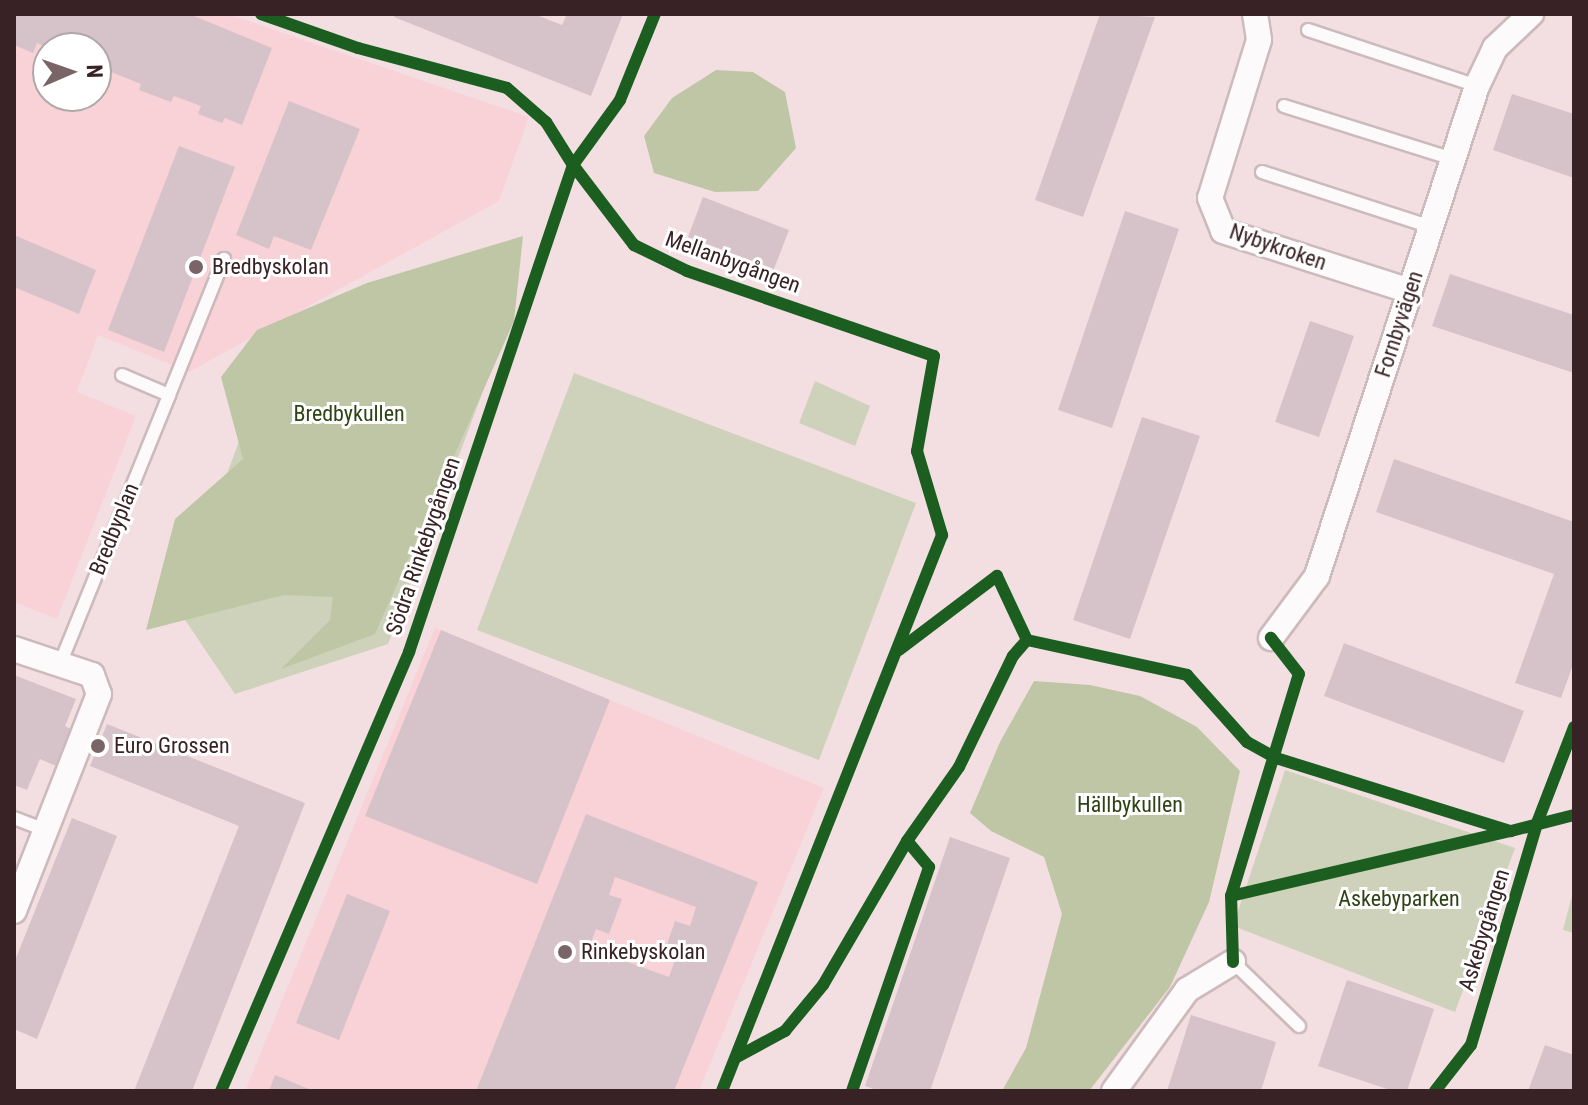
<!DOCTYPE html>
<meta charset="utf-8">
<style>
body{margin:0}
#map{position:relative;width:1588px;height:1105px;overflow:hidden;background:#f3dfe2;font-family:"Roboto Condensed",sans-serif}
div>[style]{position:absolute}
.built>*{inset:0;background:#f8d2d7}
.green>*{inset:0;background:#cfd2ba}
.forest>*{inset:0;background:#bfc6a5}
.building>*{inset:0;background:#d6c3c9}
.roads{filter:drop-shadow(2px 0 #ccbabc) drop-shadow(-2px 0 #ccbabc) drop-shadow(0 2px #ccbabc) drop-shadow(0 -2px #ccbabc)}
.service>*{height:12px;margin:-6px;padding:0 6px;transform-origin:6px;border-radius:6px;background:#fdfafb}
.minor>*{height:24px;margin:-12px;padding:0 12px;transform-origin:12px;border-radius:12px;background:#fdfafb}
.cycleway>*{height:12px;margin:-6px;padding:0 6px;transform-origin:6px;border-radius:6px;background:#1b5e20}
.dots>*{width:22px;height:22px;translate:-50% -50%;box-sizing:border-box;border:4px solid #fff;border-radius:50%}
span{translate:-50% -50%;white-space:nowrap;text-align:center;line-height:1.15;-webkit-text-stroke:6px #fff;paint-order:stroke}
.street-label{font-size:22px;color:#382225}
.poi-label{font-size:22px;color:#382225}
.left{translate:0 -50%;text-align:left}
.park-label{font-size:22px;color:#2f4315}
.frame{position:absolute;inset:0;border:16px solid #382225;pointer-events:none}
.north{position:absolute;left:32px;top:32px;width:80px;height:80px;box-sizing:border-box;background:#fff;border:2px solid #afa7a8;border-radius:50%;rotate:88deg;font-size:22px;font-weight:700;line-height:32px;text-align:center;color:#382225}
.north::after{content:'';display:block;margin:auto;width:28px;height:36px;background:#796467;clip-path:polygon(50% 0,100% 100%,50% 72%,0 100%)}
</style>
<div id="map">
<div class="built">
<div style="clip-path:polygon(evenodd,14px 14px,228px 14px,529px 117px,499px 201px,189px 372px,98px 335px,77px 392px,136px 416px,57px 619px,14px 602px,14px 14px,48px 48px,96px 48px,96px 96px,48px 96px,48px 48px)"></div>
<div style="clip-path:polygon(435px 628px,824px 788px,699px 1091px,245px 1091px)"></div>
</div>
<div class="green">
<div style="clip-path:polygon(285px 318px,485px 386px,388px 644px,235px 694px,177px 608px)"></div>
<div style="clip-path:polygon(574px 373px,916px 503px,819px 760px,477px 630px)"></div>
<div style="clip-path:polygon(815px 381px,870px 406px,855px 446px,799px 423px)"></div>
<div style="clip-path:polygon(1285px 770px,1515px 848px,1455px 1012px,1233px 926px)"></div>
<div style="clip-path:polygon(1574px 888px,1574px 933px,1563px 930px)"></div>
</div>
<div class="forest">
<div style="clip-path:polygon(716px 70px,753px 72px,785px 92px,796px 148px,758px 191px,715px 192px,654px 173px,644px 136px,672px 98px)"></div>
<div style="clip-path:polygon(523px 236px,514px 321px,375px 634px,281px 669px,330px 620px,333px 597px,284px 595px,146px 630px,175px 519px,243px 459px,221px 377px,257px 330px,367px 283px)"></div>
<div style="clip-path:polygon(1034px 681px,1090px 685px,1140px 696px,1197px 727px,1240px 771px,1209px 902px,1170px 987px,1089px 1091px,1002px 1091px,1026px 1048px,1062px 914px,1044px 857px,991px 831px,970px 813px,1000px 742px)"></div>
</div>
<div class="building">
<div style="clip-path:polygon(14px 14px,189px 14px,272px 48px,242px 125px,225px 118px,222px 123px,198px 114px,201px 106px,174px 96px,171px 102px,139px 90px,141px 84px,96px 66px,96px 48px,48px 48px,37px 43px,33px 53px,14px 45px)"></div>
<div style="clip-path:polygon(395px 14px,534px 14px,562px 25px,567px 14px,623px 14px,591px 96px,394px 17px)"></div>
<div style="clip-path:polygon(1100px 14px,1155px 17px,1083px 217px,1035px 200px)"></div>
<div style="clip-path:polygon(1512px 94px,1574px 114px,1574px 178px,1493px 150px)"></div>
<div style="clip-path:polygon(289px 101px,360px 129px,311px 250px,274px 236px,269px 249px,236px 235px)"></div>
<div style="clip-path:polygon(179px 146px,235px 167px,164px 352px,108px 330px)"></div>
<div style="clip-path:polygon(703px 197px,789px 230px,774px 269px,688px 237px)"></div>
<div style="clip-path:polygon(1125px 211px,1179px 229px,1112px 428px,1058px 410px)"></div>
<div style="clip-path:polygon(14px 235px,96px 270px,79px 314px,14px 287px)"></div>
<div style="clip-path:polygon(1450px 274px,1574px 315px,1574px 373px,1432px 326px)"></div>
<div style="clip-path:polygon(1310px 321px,1354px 336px,1319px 437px,1275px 422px)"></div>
<div style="clip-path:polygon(1142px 417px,1200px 436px,1130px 639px,1073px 620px)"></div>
<div style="clip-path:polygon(1394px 459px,1574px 522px,1574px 662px,1561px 698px,1515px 683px,1554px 574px,1376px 512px)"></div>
<div style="clip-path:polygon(441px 630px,610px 700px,537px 884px,365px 816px)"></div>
<div style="clip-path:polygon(1344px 643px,1524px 711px,1504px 763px,1324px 696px)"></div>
<div style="clip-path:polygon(14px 675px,76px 699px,65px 726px,71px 729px,56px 766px,40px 759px,27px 790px,14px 785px)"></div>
<div style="clip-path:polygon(107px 724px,305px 803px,192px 1091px,134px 1091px,239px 826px,90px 766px)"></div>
<div style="clip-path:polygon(evenodd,586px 814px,758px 882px,674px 1091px,476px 1091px,586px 814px,615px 877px,696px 907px,690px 926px,675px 921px,663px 956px,675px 960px,669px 977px,589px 948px,596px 929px,609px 934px,622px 899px,609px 895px,615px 877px)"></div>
<div style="clip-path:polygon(72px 818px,117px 836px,37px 1039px,14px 1029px,14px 963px)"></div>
<div style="clip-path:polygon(950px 837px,1010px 858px,930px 1091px,879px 1091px,865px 1086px)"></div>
<div style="clip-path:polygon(347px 894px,390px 911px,339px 1040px,296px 1023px)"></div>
<div style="clip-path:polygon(1347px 980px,1434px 1009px,1407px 1091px,1393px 1091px,1318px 1066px)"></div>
<div style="clip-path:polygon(1191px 1015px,1276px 1042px,1261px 1091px,1167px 1091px)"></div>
<div style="clip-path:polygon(1545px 1045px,1574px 1055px,1574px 1091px,1528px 1091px)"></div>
<div style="clip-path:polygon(275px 1075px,314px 1091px,269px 1091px)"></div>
</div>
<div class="roads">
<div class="service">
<div style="left:1308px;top:30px;width:178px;rotate:18.3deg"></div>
<div style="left:1284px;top:106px;width:177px;rotate:17.4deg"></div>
<div style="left:1262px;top:172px;width:178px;rotate:18deg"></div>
<div style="left:122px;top:375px;width:51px;rotate:23.1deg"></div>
<div style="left:169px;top:395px;width:147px;rotate:-68deg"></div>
<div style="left:60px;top:664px;width:290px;rotate:-67.9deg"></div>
<div style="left:14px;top:818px;width:34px;rotate:21deg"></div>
<div style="left:1233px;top:962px;width:92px;rotate:44.1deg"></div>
</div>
<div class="minor">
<div style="left:1255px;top:14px;width:26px;rotate:81deg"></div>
<div style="left:1259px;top:40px;width:165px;rotate:107.2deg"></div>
<div style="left:1210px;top:198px;width:35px;rotate:68deg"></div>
<div style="left:1223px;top:231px;width:196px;rotate:17.8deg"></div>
<div style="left:1271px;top:638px;width:77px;rotate:-53.4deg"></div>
<div style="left:1317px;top:576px;width:515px;rotate:-71.92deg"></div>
<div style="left:1477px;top:86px;width:42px;rotate:-64.7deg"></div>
<div style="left:1495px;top:48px;width:50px;rotate:-43.4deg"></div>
<div style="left:14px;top:649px;width:82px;rotate:18.4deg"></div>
<div style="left:92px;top:675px;width:20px;rotate:70deg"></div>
<div style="left:99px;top:694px;width:233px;rotate:111.4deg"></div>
<div style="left:1114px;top:1091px;width:125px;rotate:-54.1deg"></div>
<div style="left:1187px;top:990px;width:54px;rotate:-31.3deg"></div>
</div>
</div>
<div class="cycleway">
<div style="left:261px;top:14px;width:103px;rotate:19.3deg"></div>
<div style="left:358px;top:48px;width:154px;rotate:15deg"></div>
<div style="left:507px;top:88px;width:52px;rotate:41.1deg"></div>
<div style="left:546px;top:122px;width:51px;rotate:57.9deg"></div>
<div style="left:573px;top:165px;width:101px;rotate:52.7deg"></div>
<div style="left:634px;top:245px;width:59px;rotate:26.1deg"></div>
<div style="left:687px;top:271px;width:261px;rotate:19deg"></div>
<div style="left:934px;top:356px;width:97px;rotate:100.1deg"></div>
<div style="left:917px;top:451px;width:88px;rotate:73.4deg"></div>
<div style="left:942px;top:535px;width:598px;rotate:111.59deg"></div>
<div style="left:899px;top:650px;width:123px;rotate:-37.1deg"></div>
<div style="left:997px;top:576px;width:71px;rotate:64.9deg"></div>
<div style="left:1027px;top:640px;width:164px;rotate:12.3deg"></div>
<div style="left:1187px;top:675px;width:90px;rotate:48.2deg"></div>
<div style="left:1247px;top:742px;width:33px;rotate:29deg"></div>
<div style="left:1276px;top:758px;width:246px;rotate:17.3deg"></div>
<div style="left:1511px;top:831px;width:65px;rotate:-14.3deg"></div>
<div style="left:1231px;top:896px;width:287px;rotate:-13.1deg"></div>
<div style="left:1233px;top:962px;width:66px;rotate:-91.7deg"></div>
<div style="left:1231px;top:896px;width:232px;rotate:-73deg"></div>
<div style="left:1299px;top:674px;width:46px;rotate:-127.9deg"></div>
<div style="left:737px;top:1057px;width:55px;rotate:-28.4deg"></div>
<div style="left:785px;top:1031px;width:60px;rotate:-50.4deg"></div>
<div style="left:823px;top:985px;width:167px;rotate:-59.7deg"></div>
<div style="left:907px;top:841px;width:90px;rotate:-54.9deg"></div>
<div style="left:959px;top:767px;width:123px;rotate:-64.1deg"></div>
<div style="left:1013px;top:656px;width:21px;rotate:-49deg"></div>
<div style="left:221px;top:1091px;width:478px;rotate:-66.8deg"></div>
<div style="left:409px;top:652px;width:514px;rotate:-71.39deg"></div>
<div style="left:573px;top:165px;width:80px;rotate:-54.1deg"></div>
<div style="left:620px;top:100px;width:93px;rotate:-67.9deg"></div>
<div style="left:852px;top:1091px;width:237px;rotate:-71deg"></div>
<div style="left:929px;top:867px;width:34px;rotate:-130deg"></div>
<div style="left:1435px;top:1091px;width:58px;rotate:-52deg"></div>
<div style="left:1471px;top:1045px;width:232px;rotate:-73.4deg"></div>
<div style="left:1537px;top:823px;width:103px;rotate:-68.9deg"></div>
</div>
<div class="dots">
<div style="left:196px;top:267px;background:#796467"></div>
<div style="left:98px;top:746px;background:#796467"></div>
<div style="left:565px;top:952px;background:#796467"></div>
</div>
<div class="street-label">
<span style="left:1278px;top:247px;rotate:19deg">Nybykroken</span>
<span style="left:733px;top:262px;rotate:20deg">Mellanbygången</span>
<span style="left:1399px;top:324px;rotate:-72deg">Fornbyvägen</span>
<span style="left:114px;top:529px;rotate:-68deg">Bredbyplan</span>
<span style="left:423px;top:546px;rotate:-71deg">Södra Rinkebygången</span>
<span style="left:1484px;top:930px;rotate:-73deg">Askebygången</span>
</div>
<div class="poi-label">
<span class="left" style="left:212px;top:267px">Bredbyskolan</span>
<span class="left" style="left:114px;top:746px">Euro Grossen</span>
<span class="left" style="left:581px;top:952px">Rinkebyskolan</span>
</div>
<div class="park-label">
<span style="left:349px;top:414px">Bredbykullen</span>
<span style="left:1130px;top:805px">Hällbykullen</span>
<span style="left:1399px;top:899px">Askebyparken</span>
</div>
<div class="frame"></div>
<div class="north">N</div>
</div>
